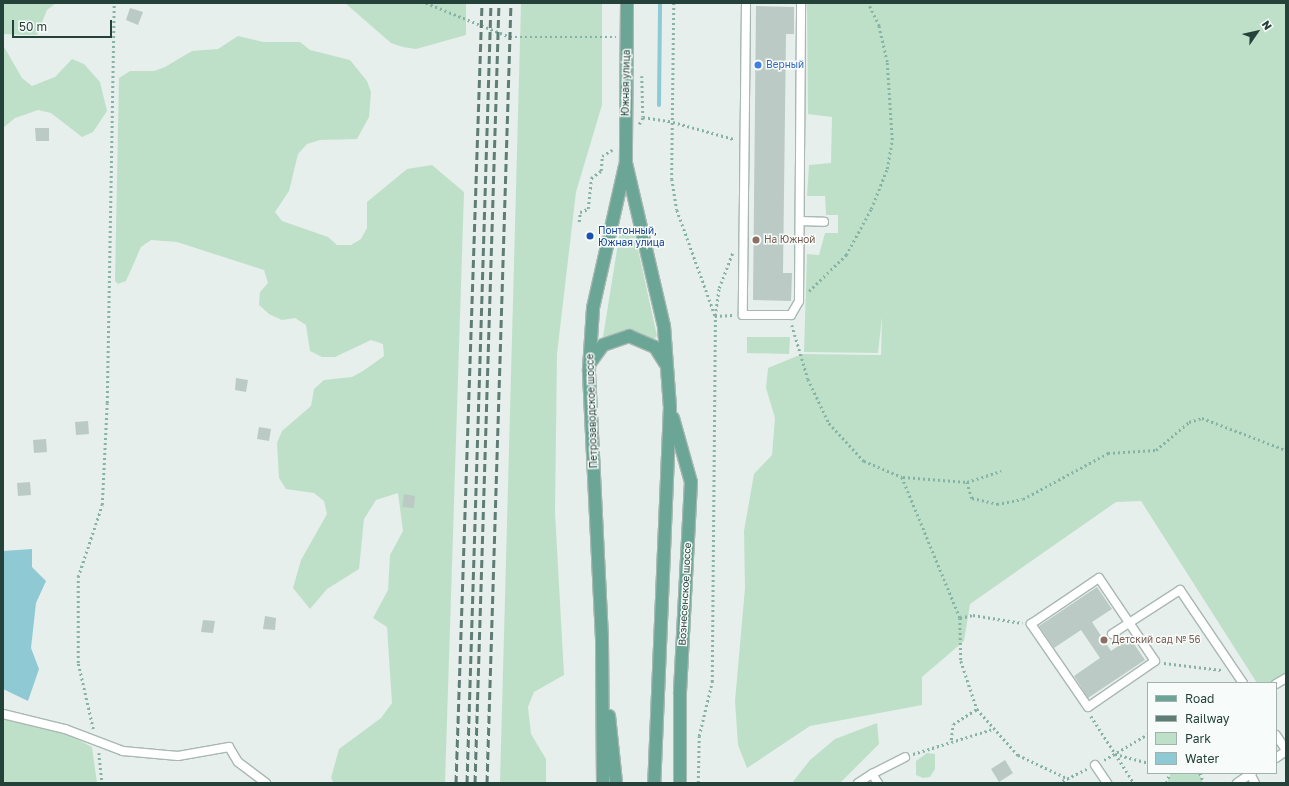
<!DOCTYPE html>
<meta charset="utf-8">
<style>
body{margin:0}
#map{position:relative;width:1289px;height:786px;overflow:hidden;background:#e6efeb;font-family:"Golos Text",sans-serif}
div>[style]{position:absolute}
.green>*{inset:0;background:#bfe0c8}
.water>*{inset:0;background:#8ec9d4}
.stream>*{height:4px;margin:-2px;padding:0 2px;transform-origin:2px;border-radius:2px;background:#8ec9d4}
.building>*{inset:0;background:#bbcac4}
.path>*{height:2.5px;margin-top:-1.25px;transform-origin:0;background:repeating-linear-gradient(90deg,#86b3a5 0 2px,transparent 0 5px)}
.roads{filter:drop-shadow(1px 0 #a8b8b2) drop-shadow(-1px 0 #a8b8b2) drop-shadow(0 1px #a8b8b2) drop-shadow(0 -1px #a8b8b2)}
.service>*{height:8px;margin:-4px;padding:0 4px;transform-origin:4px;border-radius:4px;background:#fff}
.primary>*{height:12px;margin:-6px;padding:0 6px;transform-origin:6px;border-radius:6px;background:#6aa596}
.rail>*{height:3px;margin-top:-1.5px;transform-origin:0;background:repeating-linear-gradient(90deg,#5f7d75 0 8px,transparent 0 12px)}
.dots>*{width:11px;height:11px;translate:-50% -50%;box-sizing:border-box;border:2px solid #f7fbf9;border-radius:50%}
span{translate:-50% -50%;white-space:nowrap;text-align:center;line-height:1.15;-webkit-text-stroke:3px #f7fbf9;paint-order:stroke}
.shop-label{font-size:10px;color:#366cbe}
.left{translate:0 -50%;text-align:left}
.street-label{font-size:10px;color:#24423a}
.transit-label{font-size:10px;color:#164399}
.education-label{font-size:10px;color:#785e54}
.frame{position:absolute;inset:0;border:4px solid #24423a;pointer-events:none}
.legend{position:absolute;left:1147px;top:682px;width:130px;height:92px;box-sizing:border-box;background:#f7fbf9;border:1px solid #a3b1ad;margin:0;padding:5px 7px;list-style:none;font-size:12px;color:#24423a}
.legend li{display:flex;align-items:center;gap:8px;height:20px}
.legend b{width:20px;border:1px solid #a3b1ad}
.north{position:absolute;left:1237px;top:12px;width:40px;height:40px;-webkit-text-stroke:3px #f7fbf9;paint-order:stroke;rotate:56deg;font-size:11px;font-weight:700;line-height:16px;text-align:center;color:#24423a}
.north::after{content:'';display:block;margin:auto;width:14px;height:18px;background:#24423a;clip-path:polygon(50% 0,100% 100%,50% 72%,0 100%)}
.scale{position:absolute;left:12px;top:20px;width:100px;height:18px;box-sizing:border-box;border:2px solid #24423a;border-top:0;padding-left:5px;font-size:12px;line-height:14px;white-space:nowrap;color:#24423a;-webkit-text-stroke:3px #f7fbf9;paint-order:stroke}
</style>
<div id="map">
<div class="green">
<div style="clip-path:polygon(3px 3px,56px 3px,47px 10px,37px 35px,24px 35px,3px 34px)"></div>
<div style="clip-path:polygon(345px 3px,466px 3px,466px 35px,416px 49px,403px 47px,391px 43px)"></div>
<div style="clip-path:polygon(521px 3px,602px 3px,602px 105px,576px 192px,557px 354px,555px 512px,564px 675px,534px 692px,528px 707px,531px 734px,546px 759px,546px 783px,500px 783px)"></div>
<div style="clip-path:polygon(807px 3px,1286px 3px,1286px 673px,1271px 683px,1257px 683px,1141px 501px,1116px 502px,970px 604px,964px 641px,922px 677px,922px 705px,810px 726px,747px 768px,738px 745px,735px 701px,745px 588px,744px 531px,754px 474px,772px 455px,775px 418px,766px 388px,768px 368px,802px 354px,881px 355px,882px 317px,878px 353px,804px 352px,807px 254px,819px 255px,825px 233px,838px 233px,838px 215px,826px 215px,825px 196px,807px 196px,809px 165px,831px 163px,832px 117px,808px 114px)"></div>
<div style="clip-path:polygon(238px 36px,263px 42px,300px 42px,310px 50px,350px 60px,367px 81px,371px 92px,369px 117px,357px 139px,320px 140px,307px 144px,298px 154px,289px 191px,275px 212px,282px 221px,328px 237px,337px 245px,351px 245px,361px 239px,367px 228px,367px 202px,407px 169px,432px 165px,464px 192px,445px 783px,334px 783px,331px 778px,339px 749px,381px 718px,392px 703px,387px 627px,373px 618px,388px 590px,390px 555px,403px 531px,398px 493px,376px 500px,364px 519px,359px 569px,327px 589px,310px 609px,293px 588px,301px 560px,327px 514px,324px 501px,314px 493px,286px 489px,279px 478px,277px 443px,282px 431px,311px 406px,314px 389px,324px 380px,352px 377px,363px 371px,384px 356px,383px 344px,371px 340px,335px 357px,322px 357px,310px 351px,306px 325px,295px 318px,282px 320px,269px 314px,259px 305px,260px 292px,268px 283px,264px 270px,177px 242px,151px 240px,141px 247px,126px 281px,118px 284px,115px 281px,119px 78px,130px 71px,154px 71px,165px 67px,192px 51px,218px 49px)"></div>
<div style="clip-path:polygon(3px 45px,22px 78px,32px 86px,55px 77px,72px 59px,84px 64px,100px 82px,107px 111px,93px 132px,82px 137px,51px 113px,38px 110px,15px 118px,3px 128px)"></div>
<div style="clip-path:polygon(628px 227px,634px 231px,657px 336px,654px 339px,628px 330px,603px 337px,620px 231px)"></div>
<div style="clip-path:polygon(747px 337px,790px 337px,789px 354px,747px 353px)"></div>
<div style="clip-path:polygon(3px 719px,65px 733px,92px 747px,97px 783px,3px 783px)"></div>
<div style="clip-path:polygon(877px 723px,879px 744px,840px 783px,792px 783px,810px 760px,835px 739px)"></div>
<div style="clip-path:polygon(927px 753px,935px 754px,935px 769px,930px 777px,923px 778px,916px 775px,916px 761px)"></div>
<div style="clip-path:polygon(1171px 773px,1199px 773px,1203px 783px,1167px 783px)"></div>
</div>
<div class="water">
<div style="clip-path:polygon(32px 549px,32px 567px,46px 581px,36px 603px,31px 648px,39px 669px,28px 701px,3px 689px,3px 551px)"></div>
</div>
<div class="stream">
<div style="left:659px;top:105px;width:102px;rotate:-89.4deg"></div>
</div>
<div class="building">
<div style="clip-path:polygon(756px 6px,794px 7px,794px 34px,786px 34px,783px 273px,792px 273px,791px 301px,753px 300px)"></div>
<div style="clip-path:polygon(130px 8px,143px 12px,138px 25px,126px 20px)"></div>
<div style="clip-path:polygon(35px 128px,49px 128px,49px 141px,36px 141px)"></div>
<div style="clip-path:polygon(236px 378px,248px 380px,246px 392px,235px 390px)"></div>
<div style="clip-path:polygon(88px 421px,89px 434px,76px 435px,75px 422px)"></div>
<div style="clip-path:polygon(259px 427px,271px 429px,269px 441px,257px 439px)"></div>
<div style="clip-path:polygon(46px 439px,47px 452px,34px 453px,33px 440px)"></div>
<div style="clip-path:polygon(30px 482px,31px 495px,18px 496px,17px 483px)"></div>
<div style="clip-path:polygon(404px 494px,415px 496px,414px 508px,402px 507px)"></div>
<div style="clip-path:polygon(1097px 587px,1112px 609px,1092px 622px,1111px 651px,1130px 638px,1145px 660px,1088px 698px,1074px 676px,1100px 658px,1081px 630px,1054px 648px,1039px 626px)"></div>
<div style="clip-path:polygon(265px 616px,276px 618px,275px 630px,263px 629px)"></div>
<div style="clip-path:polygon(203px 620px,215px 621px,213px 633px,201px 632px)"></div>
<div style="clip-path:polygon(1005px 760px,1013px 773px,999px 782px,991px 769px)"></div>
</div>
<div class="path">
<div style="left:426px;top:3px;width:91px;rotate:22deg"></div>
<div style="left:510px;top:37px;width:106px"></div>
<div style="left:674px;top:3px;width:176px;rotate:90.7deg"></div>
<div style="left:672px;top:179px;width:31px;rotate:81deg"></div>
<div style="left:677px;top:210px;width:112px;rotate:70.1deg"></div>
<div style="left:642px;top:76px;width:41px;rotate:88.6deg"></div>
<div style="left:639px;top:124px;width:8px;rotate:-60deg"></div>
<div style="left:643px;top:117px;width:30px;rotate:9deg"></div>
<div style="left:673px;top:122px;width:63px;rotate:15.6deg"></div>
<div style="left:579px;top:222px;width:10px;rotate:-84deg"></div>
<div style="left:580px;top:212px;width:9px;rotate:-21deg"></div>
<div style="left:588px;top:209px;width:31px;rotate:-84deg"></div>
<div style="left:591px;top:178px;width:12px;rotate:-35deg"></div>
<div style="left:601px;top:171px;width:15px;rotate:-86deg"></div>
<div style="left:602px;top:156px;width:12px;rotate:-31deg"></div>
<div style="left:809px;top:291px;width:52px;rotate:-44.2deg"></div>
<div style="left:846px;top:255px;width:52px;rotate:-61.5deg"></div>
<div style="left:871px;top:209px;width:43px;rotate:-68.2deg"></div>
<div style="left:887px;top:169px;width:29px;rotate:-80deg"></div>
<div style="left:892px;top:140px;width:78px;rotate:-93.7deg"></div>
<div style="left:887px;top:62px;width:37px;rotate:-103deg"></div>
<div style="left:879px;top:26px;width:25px;rotate:-116deg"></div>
<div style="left:715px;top:316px;width:18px;rotate:-3deg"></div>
<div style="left:792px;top:325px;width:56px;rotate:73.5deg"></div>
<div style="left:808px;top:379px;width:49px;rotate:64.5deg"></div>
<div style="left:829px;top:423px;width:52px;rotate:47.4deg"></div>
<div style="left:864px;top:461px;width:41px;rotate:22.8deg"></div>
<div style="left:902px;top:477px;width:152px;rotate:67.6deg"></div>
<div style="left:960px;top:618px;width:43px;rotate:88.7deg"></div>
<div style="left:961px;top:661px;width:51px;rotate:71.6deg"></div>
<div style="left:977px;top:709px;width:62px;rotate:48.3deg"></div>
<div style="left:1018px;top:755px;width:56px;rotate:25.2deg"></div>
<div style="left:903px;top:477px;width:64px;rotate:4.5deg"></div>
<div style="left:967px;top:482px;width:36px;rotate:-18deg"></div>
<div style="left:967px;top:482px;width:17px;rotate:73deg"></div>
<div style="left:972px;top:498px;width:26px;rotate:13deg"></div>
<div style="left:997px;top:504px;width:26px;rotate:-11deg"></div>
<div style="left:1023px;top:499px;width:97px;rotate:-28.4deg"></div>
<div style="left:1108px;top:453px;width:48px;rotate:-3.6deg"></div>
<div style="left:1156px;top:450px;width:43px;rotate:-40.3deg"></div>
<div style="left:1189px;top:422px;width:14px;rotate:-17deg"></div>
<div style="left:1202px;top:418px;width:90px;rotate:20.9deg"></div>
<div style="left:960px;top:618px;width:13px;rotate:-13deg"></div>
<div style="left:973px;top:615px;width:50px;rotate:9.3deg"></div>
<div style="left:1164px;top:663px;width:58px;rotate:6.9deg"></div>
<div style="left:1091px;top:716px;width:80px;rotate:57.3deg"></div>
<div style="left:93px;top:729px;width:68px;rotate:-102.8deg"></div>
<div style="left:78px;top:663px;width:86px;rotate:-90deg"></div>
<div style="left:78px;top:577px;width:76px;rotate:-71.6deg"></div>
<div style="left:102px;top:505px;width:102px;rotate:-87.2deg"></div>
<div style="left:107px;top:403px;width:400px;rotate:-89deg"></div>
<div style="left:951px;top:740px;width:16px;rotate:-83deg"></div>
<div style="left:953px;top:724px;width:28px;rotate:-32deg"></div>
<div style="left:99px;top:753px;width:30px;rotate:84deg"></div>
<div style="left:913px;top:754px;width:84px;rotate:-17.4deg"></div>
<div style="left:1115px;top:754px;width:34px;rotate:15deg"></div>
<div style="left:1104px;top:760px;width:51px;rotate:-30.6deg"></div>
<div style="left:1200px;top:773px;width:11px;rotate:68deg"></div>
<div style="left:698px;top:783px;width:47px;rotate:-88.8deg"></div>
<div style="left:699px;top:736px;width:56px;rotate:-76.5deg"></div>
<div style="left:712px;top:682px;width:366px;rotate:-89.5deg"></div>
<div style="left:715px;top:316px;width:28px;rotate:-82deg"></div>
<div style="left:719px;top:288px;width:39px;rotate:-69deg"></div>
<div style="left:1058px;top:783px;width:32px;rotate:-26deg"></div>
<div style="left:1166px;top:783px;width:11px;rotate:-68deg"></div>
</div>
<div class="roads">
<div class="service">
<div style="left:746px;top:3px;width:312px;rotate:90.6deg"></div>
<div style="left:743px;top:315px;width:48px"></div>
<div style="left:791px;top:315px;width:16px;rotate:-60deg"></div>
<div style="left:799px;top:301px;width:298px;rotate:-89.6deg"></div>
<div style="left:800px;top:221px;width:24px;rotate:2deg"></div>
<div style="left:1099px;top:578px;width:100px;rotate:56deg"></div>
<div style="left:1155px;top:661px;width:81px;rotate:145.5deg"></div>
<div style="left:1088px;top:707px;width:101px;rotate:-124.5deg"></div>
<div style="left:1031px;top:624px;width:82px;rotate:-34.1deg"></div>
<div style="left:1112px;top:634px;width:81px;rotate:-32.9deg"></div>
<div style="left:1180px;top:590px;width:112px;rotate:55.9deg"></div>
<div style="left:1276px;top:684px;width:12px;rotate:-31deg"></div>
<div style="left:3px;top:714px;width:64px;rotate:13.6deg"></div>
<div style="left:65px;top:729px;width:62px;rotate:20.8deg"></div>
<div style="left:123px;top:751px;width:55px;rotate:5.2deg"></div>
<div style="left:178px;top:756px;width:52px;rotate:-10deg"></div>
<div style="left:229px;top:747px;width:17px;rotate:59deg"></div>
<div style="left:238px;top:762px;width:35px;rotate:37deg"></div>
<div style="left:1276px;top:735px;width:18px;rotate:56deg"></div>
<div style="left:1276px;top:758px;width:12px;rotate:-35deg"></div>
<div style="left:1095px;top:765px;width:22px;rotate:56deg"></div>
<div style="left:872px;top:774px;width:37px;rotate:-27deg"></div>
<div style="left:1250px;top:774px;width:10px;rotate:61deg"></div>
<div style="left:858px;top:783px;width:17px;rotate:-33deg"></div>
<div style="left:872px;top:774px;width:11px;rotate:56deg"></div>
<div style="left:1237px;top:783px;width:18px;rotate:-34deg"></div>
</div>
<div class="primary">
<div style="left:627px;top:3px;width:160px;rotate:90.4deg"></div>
<div style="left:626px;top:163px;width:167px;rotate:76.9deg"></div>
<div style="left:664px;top:326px;width:81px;rotate:85.8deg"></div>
<div style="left:670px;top:407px;width:376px;rotate:92.4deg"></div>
<div style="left:590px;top:363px;width:22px;rotate:-54deg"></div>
<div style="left:603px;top:345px;width:28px;rotate:-19deg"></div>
<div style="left:629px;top:336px;width:28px;rotate:23deg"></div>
<div style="left:655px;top:347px;width:19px;rotate:58deg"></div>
<div style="left:673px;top:418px;width:66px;rotate:74.3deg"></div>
<div style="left:691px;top:482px;width:212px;rotate:93deg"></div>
<div style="left:680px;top:694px;width:89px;rotate:90deg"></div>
<div style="left:609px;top:716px;width:67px;rotate:84deg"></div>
<div style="left:603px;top:783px;width:144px;rotate:-90.4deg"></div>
<div style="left:602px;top:639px;width:270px;rotate:-92.8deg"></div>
<div style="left:589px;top:369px;width:61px;rotate:-86.2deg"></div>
<div style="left:593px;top:308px;width:146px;rotate:-77.3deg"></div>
</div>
</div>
<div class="rail">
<div style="left:456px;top:783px;width:780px;rotate:-88.09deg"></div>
<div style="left:467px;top:783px;width:780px;rotate:-88.24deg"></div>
<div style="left:475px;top:783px;width:780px;rotate:-88.24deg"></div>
<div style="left:487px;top:783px;width:780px;rotate:-88.24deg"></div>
</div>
<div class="dots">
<div style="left:758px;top:65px;background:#3f7fe0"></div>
<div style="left:590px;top:236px;background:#1a4fb4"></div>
<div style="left:756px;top:240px;background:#8d6e63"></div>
<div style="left:1104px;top:640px;background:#8d6e63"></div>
</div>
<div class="shop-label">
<span class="left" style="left:766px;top:65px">Верный</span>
</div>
<div class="street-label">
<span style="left:626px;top:83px;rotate:-89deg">Южная улица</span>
<span style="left:592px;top:411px;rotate:-92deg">Петрозаводское шоссе</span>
<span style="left:685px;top:594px;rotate:-87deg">Вознесенское шоссе</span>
</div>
<div class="transit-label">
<span class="left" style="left:598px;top:236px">Понтонный,<br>Южная улица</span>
</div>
<div class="education-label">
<span class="left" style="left:764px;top:240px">На Южной</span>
<span class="left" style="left:1112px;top:640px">Детский сад № 56</span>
</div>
<div class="frame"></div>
<ul class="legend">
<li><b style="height:5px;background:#6aa596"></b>Road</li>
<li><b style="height:5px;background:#5f7d75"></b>Railway</li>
<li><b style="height:11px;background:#bfe0c8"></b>Park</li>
<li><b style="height:11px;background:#8ec9d4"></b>Water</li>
</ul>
<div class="north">N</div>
<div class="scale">50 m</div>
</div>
